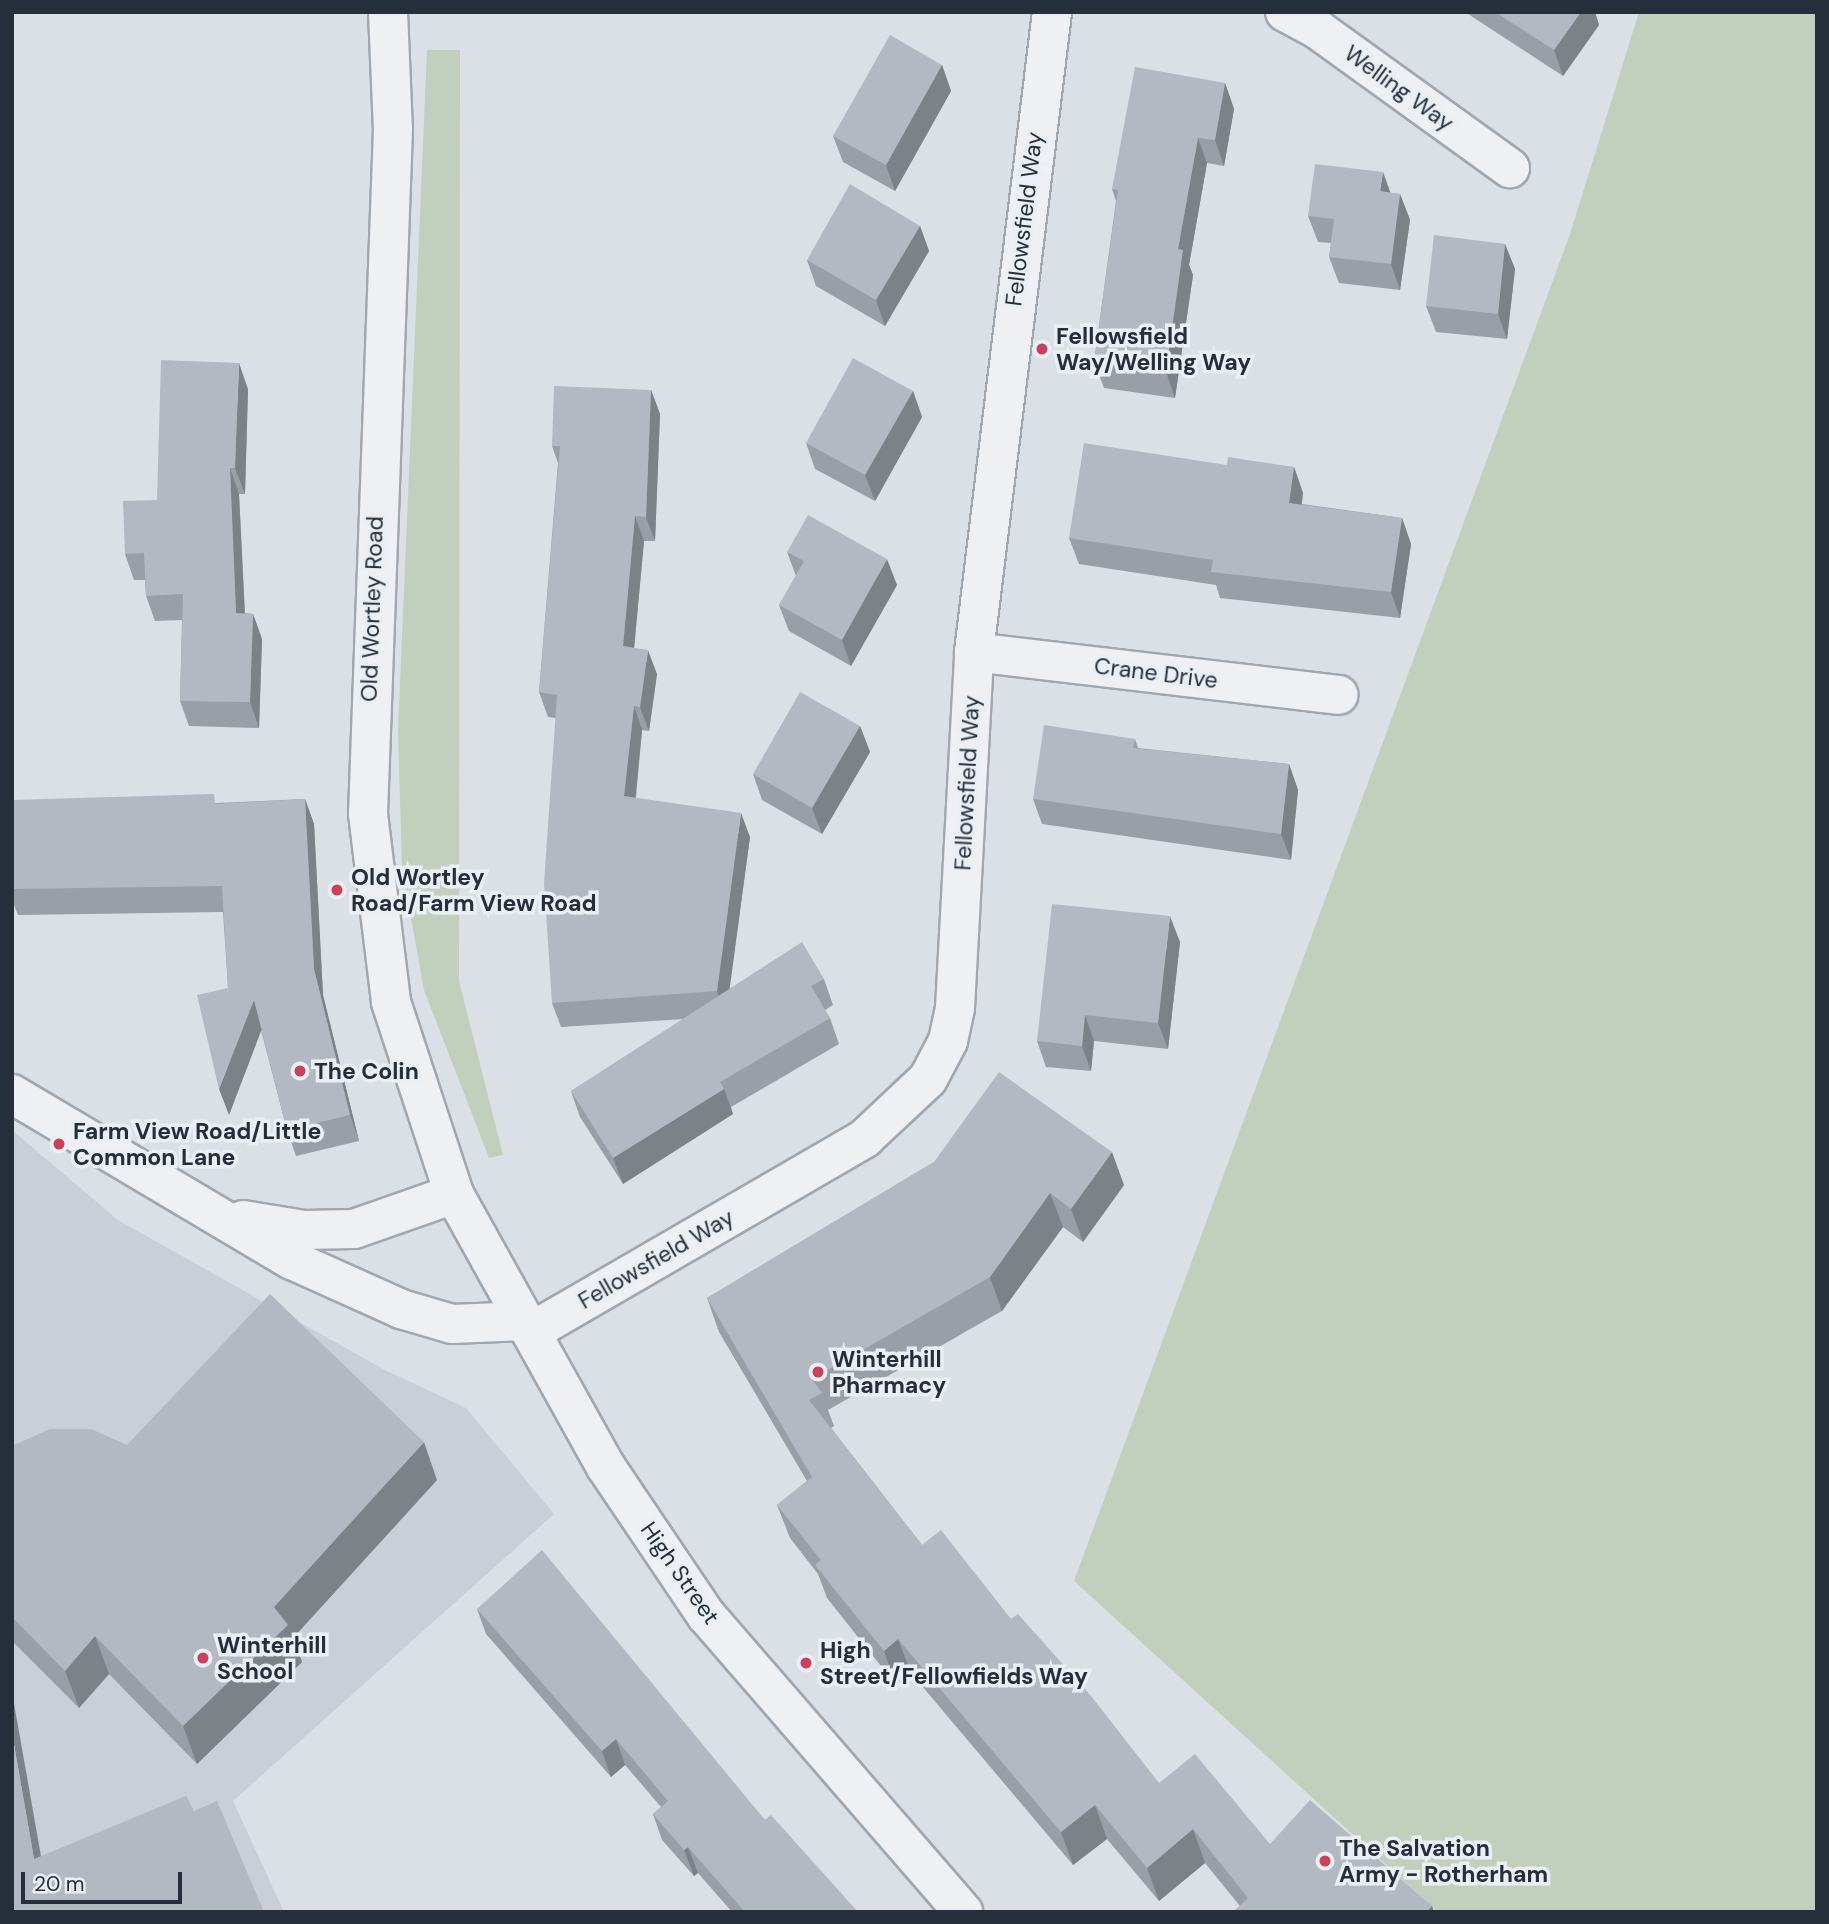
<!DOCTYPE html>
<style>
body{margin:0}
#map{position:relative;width:1829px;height:1924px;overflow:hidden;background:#dbe0e6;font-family:"DM Sans",sans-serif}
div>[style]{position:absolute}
.built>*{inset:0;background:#cacfd7}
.green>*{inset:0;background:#c2cfbd}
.roads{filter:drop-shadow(2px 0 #a1a7af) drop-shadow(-2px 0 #a1a7af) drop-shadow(0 2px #a1a7af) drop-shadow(0 -2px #a1a7af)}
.minor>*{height:38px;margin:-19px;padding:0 19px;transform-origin:19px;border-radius:19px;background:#eef0f4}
.wall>*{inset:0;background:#9a9fa7}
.shaded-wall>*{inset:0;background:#7d8288}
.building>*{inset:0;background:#b3b9c2}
.dots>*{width:19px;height:19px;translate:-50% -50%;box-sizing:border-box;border:4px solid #eaeff4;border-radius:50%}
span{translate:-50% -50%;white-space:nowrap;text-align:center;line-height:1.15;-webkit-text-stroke:7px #eaeff4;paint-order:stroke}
.street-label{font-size:23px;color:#262e3b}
.poi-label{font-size:23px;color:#262e3b;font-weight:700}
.left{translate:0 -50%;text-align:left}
.frame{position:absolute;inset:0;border:14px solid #262e3b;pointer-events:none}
.scale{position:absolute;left:21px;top:1872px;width:161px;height:32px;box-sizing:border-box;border:4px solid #262e3b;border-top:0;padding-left:9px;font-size:21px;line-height:24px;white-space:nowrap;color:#262e3b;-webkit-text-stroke:5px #eaeff4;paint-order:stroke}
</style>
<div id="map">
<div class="built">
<div style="clip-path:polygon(12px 1130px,118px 1220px,385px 1370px,466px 1408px,554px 1514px,233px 1801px,284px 1912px,12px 1912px)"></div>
</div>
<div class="green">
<div style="clip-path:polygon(1639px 12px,1817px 12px,1817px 1912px,1438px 1912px,1074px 1581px,1570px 234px)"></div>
<div style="clip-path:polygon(427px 50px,460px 50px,459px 981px,503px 1155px,489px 1158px,424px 990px,402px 868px,398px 731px)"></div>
</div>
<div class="roads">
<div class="minor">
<div style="left:388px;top:12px;width:117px;rotate:87.6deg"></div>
<div style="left:393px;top:129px;width:685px;rotate:92.09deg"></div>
<div style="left:368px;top:814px;width:189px;rotate:83deg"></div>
<div style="left:391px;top:1002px;width:202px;rotate:71.8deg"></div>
<div style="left:454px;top:1194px;width:312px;rotate:60.9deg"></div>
<div style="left:606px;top:1467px;width:179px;rotate:56deg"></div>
<div style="left:706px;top:1615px;width:393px;rotate:49.1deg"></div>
<div style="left:1285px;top:12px;width:36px;rotate:28deg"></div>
<div style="left:1317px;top:29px;width:238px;rotate:35.8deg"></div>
<div style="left:974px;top:652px;width:367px;rotate:6.7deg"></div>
<div style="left:12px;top:1094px;width:326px;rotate:30.7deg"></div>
<div style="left:292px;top:1260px;width:120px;rotate:24.2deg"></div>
<div style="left:401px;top:1309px;width:53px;rotate:16.4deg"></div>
<div style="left:452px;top:1324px;width:73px;rotate:-2.4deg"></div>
<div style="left:243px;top:1220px;width:62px;rotate:9.3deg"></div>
<div style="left:304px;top:1230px;width:50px;rotate:-1.1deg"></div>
<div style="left:354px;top:1229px;width:106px;rotate:-19.3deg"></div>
<div style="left:531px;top:1332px;width:386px;rotate:-30.1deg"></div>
<div style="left:865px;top:1138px;width:86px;rotate:-43.1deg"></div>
<div style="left:928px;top:1079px;width:43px;rotate:-62.2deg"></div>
<div style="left:948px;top:1041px;width:34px;rotate:-78deg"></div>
<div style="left:955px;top:1008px;width:357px;rotate:-86.9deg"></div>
<div style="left:974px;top:652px;width:645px;rotate:-83.05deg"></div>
</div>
</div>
<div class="wall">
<div style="clip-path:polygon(1465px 12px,1595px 12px,1599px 25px,1563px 76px)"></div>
<div style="clip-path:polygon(942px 65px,951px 91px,895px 191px,843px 162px,833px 136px)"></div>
<div style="clip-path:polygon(1225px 83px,1234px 109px,1224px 166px,1207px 163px,1189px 265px,1193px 275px,1175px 398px,1104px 388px,1094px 362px,1116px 201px,1112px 189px)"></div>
<div style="clip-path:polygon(1391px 193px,1400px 194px,1410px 220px,1400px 290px,1339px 283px,1329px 257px,1331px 243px,1318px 242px,1308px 216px)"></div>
<div style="clip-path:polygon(920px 226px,929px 251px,885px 326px,816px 286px,807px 260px)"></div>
<div style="clip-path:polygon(1505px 244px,1515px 269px,1507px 339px,1436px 332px,1426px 306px)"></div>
<div style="clip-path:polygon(248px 389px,245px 494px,239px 494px,245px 613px,253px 614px,262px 639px,259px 728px,189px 726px,180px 701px,182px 620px,155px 621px,146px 596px,145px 580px,134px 580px,125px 554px,157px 500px)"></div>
<div style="clip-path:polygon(651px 390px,660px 414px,655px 541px,644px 541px,634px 648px,657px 674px,649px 731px,642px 730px,636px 798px,750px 837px,729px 990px,824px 979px,833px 1005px,825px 1010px,830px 1018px,839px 1044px,731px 1107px,733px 1114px,623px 1184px,580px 1117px,571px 1091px,684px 1019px,561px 1027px,552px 1003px,556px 718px,548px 717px,539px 692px,558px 463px,552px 446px)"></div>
<div style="clip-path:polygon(913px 391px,922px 417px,875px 501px,815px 469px,806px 443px)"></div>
<div style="clip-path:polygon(1227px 465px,1294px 467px,1303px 493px,1302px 504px,1402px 518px,1411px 544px,1400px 618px,1220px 598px,1216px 585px,1079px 564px,1069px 538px)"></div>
<div style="clip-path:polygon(787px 552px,897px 585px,851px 666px,789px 631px,779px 605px,796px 576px)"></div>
<div style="clip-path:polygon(860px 726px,870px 752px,822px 834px,762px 800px,753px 774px)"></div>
<div style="clip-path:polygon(1135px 739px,1138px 748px,1289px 764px,1298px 790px,1291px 860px,1042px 824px,1033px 799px)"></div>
<div style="clip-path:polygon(305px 799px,314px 824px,323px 995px,359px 1141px,296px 1156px,287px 1130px,261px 1030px,229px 1115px,228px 988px,223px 912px,18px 915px,12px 900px,12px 800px,218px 803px)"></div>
<div style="clip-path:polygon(1180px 942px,1168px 1049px,1094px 1041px,1091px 1071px,1046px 1067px,1037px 1041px)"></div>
<div style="clip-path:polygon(934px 1162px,1124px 1185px,1083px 1242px,1063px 1227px,1002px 1311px,828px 1410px,834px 1426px,831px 1428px,922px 1545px,1011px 1619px,1159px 1783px,1270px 1844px,1432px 1906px,1434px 1912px,1233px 1912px,1240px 1906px,1205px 1863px,1159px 1901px,1107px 1839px,1073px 1865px,911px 1673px,896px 1685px,827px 1598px,818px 1574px,790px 1538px,777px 1505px,807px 1481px,719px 1332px,707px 1298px)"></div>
<div style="clip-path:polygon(127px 1445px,437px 1480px,293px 1638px,302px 1662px,197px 1764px,109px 1674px,79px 1708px,12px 1641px,12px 1446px)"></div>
<div style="clip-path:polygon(477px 1609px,765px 1820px,858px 1912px,732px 1912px,698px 1873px,694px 1876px,662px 1840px,653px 1814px,661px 1807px,625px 1765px,611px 1777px,486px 1634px)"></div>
</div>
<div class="shaded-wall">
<div style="clip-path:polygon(1581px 12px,1595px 12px,1599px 25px,1563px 76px,1554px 50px)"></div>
<div style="clip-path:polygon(942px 65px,951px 91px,895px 191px,886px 165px)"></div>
<div style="clip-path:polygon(1225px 83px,1234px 109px,1224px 166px,1215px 140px)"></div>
<div style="clip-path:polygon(1198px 138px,1207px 163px,1189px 265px,1193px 275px,1175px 398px,1166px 372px,1178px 249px)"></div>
<div style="clip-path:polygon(1383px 172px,1392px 197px,1380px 191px)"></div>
<div style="clip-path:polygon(1400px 194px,1410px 220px,1400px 290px,1391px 264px)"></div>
<div style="clip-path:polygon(920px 226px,929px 251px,885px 326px,876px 300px)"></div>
<div style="clip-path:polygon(1505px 244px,1515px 269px,1507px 339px,1498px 314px)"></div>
<div style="clip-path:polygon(239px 363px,248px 389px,245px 494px,235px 468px)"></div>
<div style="clip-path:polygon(651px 390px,660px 414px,655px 541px,646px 517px)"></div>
<div style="clip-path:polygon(913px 391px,922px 417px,875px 501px,865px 475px)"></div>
<div style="clip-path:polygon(1294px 467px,1303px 493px,1298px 528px,1289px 503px)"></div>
<div style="clip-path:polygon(230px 468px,239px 494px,246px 639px,236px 613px)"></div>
<div style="clip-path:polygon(635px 516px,644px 541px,632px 671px,623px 646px)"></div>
<div style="clip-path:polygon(1402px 518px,1411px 544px,1400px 618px,1391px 592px)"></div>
<div style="clip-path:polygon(887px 559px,897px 585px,851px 666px,842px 640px)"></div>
<div style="clip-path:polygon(253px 614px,262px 639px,259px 728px,250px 702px)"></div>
<div style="clip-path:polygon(648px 650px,657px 674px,649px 731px,640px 707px)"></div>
<div style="clip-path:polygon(634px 706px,642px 730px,633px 821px,624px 796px)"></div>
<div style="clip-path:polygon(860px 726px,870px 752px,822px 834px,812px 808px)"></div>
<div style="clip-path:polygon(1289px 764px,1298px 790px,1291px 860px,1281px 834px)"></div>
<div style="clip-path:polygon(305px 799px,314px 824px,323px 995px,359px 1141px,350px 1115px,314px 969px)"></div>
<div style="clip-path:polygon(741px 813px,750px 837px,726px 1016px,717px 991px)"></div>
<div style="clip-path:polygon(1170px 916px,1180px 942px,1168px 1049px,1158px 1023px)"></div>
<div style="clip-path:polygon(254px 1000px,263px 1026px,229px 1115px,219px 1089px)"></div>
<div style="clip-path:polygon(1085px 1015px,1094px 1041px,1091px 1071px,1082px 1046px)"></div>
<div style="clip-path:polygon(724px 1089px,733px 1114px,623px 1184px,613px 1158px)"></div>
<div style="clip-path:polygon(1112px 1152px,1124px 1185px,1083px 1242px,1071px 1209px)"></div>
<div style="clip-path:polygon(1050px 1193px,1063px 1227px,1002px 1311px,990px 1277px)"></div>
<div style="clip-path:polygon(424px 1442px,437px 1480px,293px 1638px,302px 1662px,197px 1764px,183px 1726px,274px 1607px)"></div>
<div style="clip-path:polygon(95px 1636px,109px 1674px,79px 1708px,65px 1671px)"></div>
<div style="clip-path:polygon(898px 1639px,911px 1673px,896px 1685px,884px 1651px)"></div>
<div style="clip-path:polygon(12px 1692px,48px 1896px,34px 1859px,12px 1733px)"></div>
<div style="clip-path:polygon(616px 1739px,625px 1765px,611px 1777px,602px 1751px)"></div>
<div style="clip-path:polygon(1095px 1805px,1107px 1839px,1073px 1865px,1061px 1832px)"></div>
<div style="clip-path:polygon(1193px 1829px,1205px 1863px,1159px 1901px,1147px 1868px)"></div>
<div style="clip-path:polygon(688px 1847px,698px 1873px,694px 1876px,684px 1850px)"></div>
<div style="clip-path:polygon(1432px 1906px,1434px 1912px,1426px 1912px)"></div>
</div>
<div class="building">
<div style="clip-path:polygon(1495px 12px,1581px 12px,1554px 50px)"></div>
<div style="clip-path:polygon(890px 35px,942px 65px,886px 165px,833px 136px)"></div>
<div style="clip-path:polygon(1135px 67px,1225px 83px,1215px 140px,1198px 138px,1178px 249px,1183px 250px,1166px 372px,1094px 362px,1118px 190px,1112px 189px)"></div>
<div style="clip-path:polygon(1315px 164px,1383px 172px,1380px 191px,1400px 194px,1391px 264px,1329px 257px,1334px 219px,1308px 216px)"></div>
<div style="clip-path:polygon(850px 184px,920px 226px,876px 300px,807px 260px)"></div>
<div style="clip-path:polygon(1434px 235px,1505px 244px,1498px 314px,1426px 306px)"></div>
<div style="clip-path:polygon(853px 358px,913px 391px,865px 475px,806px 443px)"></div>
<div style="clip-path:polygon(161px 360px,239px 363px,235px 468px,230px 468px,236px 613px,253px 614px,250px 702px,180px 701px,183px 594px,146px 596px,144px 553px,125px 554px,123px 501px,157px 500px)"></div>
<div style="clip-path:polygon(554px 386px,651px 390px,646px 517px,635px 516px,623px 646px,648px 650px,640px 707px,634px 706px,624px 796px,741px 813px,717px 991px,552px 1003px,544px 883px,557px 695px,539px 692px,560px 446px,552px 446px)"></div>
<div style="clip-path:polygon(1084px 443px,1227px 465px,1228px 457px,1294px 467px,1289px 503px,1402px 518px,1391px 592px,1211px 572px,1213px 560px,1069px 538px)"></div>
<div style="clip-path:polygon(808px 515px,887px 559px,842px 640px,779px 605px,804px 561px,787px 552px)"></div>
<div style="clip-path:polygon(800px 692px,860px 726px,812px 808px,753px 774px)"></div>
<div style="clip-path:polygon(1044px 725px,1135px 739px,1133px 748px,1289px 764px,1281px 834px,1033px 799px)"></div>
<div style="clip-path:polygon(214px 794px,215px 804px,305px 799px,314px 969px,350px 1115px,287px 1130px,254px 1000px,219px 1089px,197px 995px,228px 988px,222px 886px,12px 889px,12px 800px)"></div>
<div style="clip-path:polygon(1052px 904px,1170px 916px,1158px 1023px,1085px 1015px,1082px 1046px,1037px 1041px)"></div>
<div style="clip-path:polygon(802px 942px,824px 979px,811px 986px,830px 1018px,720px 1082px,724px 1089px,613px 1158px,571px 1091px)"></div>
<div style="clip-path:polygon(999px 1072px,1112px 1152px,1071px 1209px,1050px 1193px,990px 1277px,812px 1379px,822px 1393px,809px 1400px,922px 1545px,941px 1530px,1011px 1619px,1018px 1614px,1091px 1696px,1159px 1783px,1195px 1754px,1270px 1844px,1310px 1800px,1432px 1906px,1426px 1912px,1233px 1912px,1248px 1898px,1193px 1829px,1147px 1868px,1095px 1805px,1061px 1832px,898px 1639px,884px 1651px,815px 1565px,821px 1560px,777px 1505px,812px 1477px,707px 1298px,934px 1162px)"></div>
<div style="clip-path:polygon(270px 1294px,424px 1442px,274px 1607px,288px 1625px,183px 1726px,95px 1636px,65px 1671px,12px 1617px,12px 1446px,50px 1429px,91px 1429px,127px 1445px)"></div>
<div style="clip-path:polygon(542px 1550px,765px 1820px,771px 1815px,858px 1912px,745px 1912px,688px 1847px,684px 1850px,653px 1814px,668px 1801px,616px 1739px,602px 1751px,477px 1609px)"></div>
<div style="clip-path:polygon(12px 1733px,34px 1859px,186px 1796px,194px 1811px,217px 1801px,264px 1912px,12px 1912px)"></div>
</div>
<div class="dots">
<div style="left:1042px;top:349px;background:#cb405a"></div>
<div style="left:337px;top:890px;background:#cb405a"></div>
<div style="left:300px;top:1071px;background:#cb405a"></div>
<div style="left:59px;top:1144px;background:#cb405a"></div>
<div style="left:818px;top:1372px;background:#cb405a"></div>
<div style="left:203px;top:1658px;background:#cb405a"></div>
<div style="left:806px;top:1663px;background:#cb405a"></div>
<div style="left:1325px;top:1861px;background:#cb405a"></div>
</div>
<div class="street-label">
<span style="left:1399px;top:88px;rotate:36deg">Welling Way</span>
<span style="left:1024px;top:219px;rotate:-83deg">Fellowsfield Way</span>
<span style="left:372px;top:609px;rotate:-88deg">Old Wortley Road</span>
<span style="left:1156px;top:673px;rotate:7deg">Crane Drive</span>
<span style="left:967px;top:783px;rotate:-87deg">Fellowsfield Way</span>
<span style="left:656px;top:1259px;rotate:-30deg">Fellowsfield Way</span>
<span style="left:680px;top:1573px;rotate:55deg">High Street</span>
</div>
<div class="poi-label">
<span class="left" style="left:1056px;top:349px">Fellowsfield<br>Way/Welling Way</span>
<span class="left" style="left:351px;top:890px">Old Wortley<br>Road/Farm View Road</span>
<span class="left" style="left:314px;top:1071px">The Colin</span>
<span class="left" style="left:73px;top:1144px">Farm View Road/Little<br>Common Lane</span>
<span class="left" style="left:832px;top:1372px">Winterhill<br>Pharmacy</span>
<span class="left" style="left:217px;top:1658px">Winterhill<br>School</span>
<span class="left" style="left:820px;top:1663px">High<br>Street/Fellowfields Way</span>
<span class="left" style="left:1339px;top:1861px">The Salvation<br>Army - Rotherham</span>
</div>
<div class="frame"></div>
<div class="scale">20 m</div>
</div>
